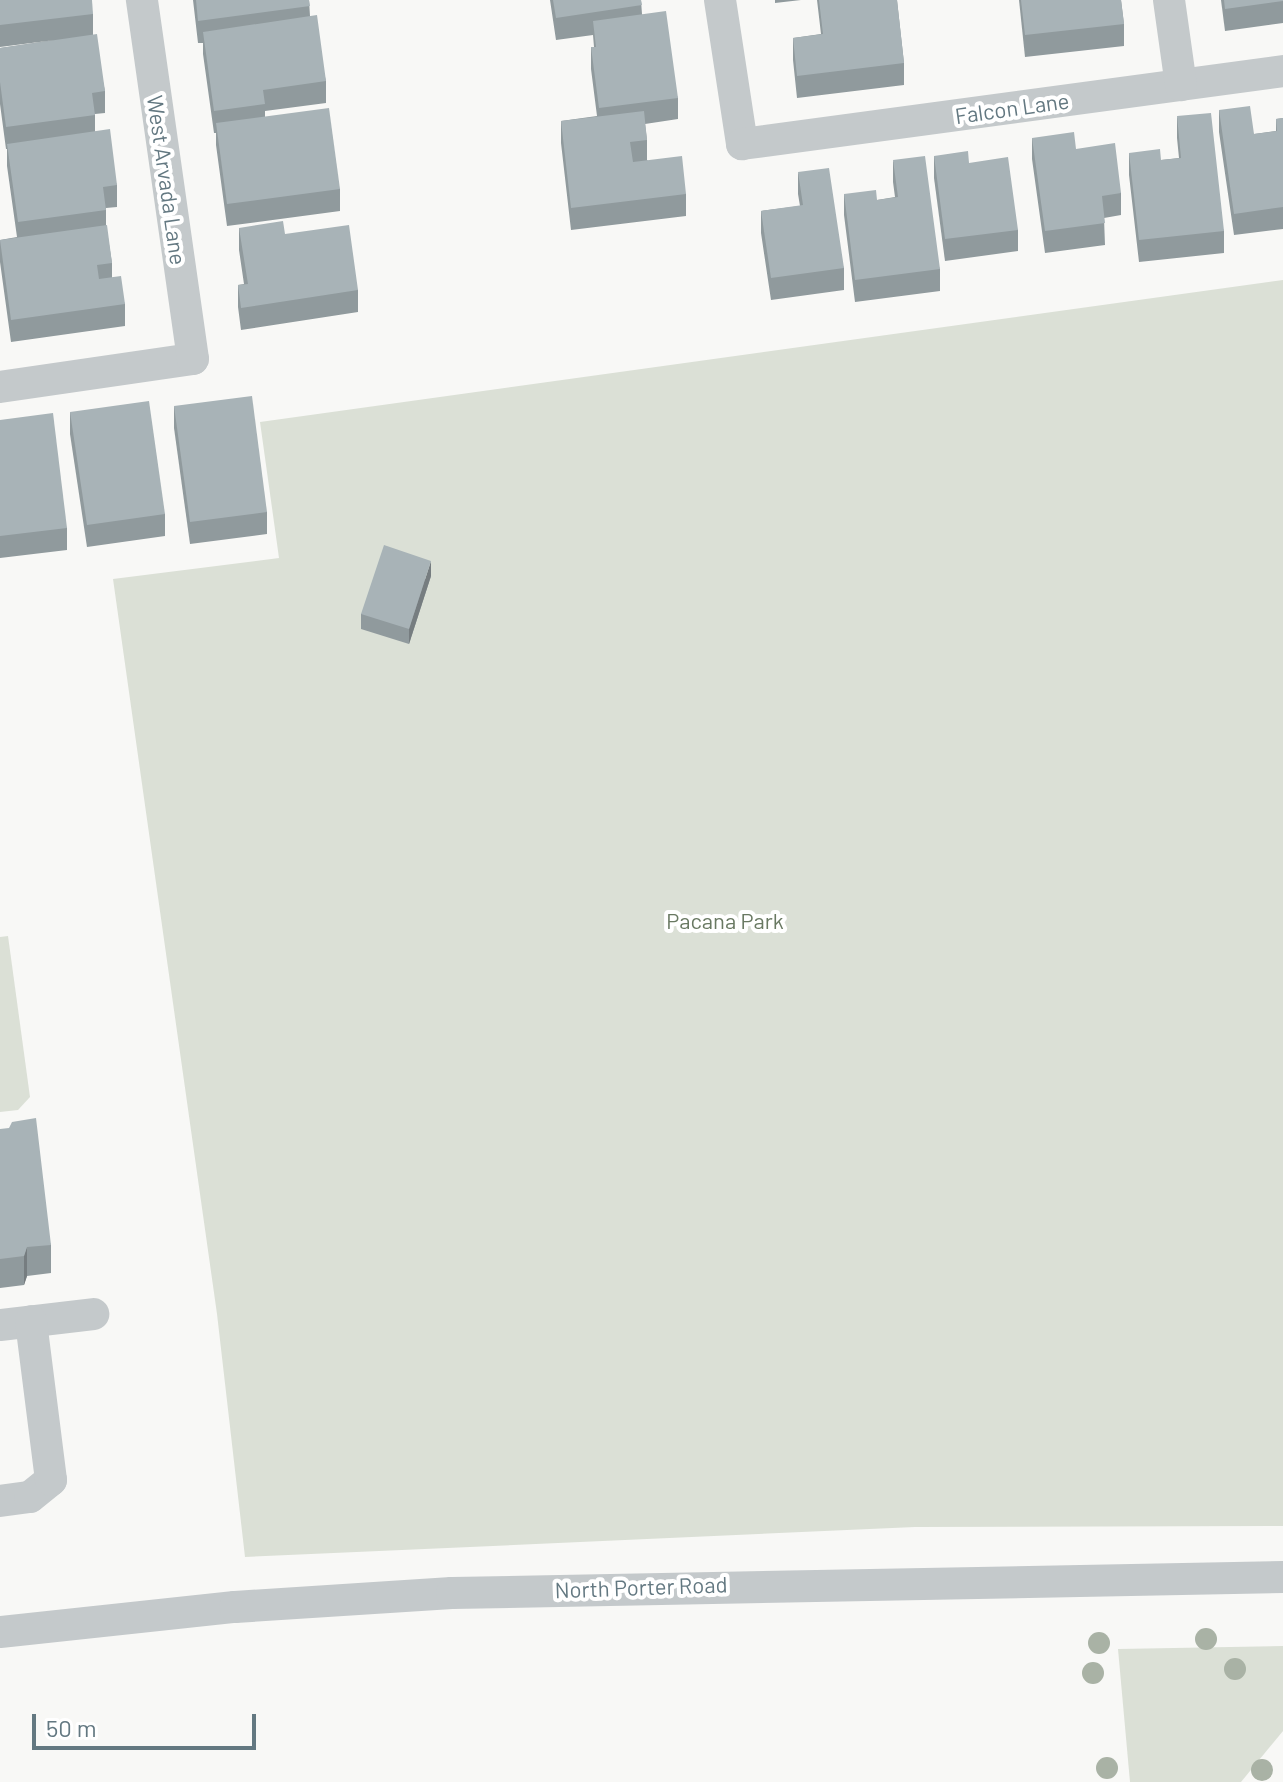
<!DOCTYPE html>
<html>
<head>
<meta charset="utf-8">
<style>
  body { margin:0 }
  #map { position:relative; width:1283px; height:1782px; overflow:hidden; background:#f8f8f6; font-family:Barlow,sans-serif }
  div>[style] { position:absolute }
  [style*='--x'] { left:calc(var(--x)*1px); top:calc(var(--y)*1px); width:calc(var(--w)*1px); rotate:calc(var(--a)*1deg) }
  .green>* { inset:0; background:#dbe0d6 }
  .minor>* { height:32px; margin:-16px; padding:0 16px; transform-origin:16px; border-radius:16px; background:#c4c9cb }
  .trees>* { width:22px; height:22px; margin:-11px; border-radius:50%; background:#a9b2a5 }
  .wall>* { inset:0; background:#909a9d }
  .shaded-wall>* { inset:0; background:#767d80 }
  .building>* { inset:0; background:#a8b3b7 }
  span { translate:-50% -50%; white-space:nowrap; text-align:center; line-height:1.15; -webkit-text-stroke:8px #fff; paint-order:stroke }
  .street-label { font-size:22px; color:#637881 }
  .park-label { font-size:22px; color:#697962 }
  .scale { position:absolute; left:32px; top:1714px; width:224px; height:36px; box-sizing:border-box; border:4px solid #637881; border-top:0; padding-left:10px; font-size:24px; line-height:28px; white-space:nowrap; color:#637881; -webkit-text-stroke:6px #fff; paint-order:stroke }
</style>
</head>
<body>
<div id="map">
  <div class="green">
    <i style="clip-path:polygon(1283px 280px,1283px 1526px,915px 1527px,245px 1557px,217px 1314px,113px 579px,279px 558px,260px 422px)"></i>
    <i style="clip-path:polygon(8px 936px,30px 1097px,18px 1110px,0 1112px,0 937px)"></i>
    <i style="clip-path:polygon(1283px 1646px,1283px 1731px,1241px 1782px,1130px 1782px,1118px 1649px)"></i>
  </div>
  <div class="minor">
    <i style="--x:720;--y:0;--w:146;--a:81.3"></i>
    <i style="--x:742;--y:144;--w:546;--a:-7.68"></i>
    <i style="--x:1169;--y:0;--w:86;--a:82"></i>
    <i style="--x:0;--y:387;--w:195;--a:-8.3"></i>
    <i style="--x:193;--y:359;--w:363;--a:-98.1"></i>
    <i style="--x:0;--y:1325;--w:94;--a:-6.7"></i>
    <i style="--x:0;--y:1501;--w:30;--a:-8"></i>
    <i style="--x:30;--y:1497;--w:27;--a:-39"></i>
    <i style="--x:51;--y:1480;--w:160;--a:-97.2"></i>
    <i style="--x:0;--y:1632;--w:236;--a:-6.1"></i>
    <i style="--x:235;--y:1607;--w:217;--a:-3.7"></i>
    <i style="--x:452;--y:1593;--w:831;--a:-1.1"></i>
  </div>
  <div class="trees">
    <i style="left:1206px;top:1639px"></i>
    <i style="left:1099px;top:1643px"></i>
    <i style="left:1235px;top:1669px"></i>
    <i style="left:1093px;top:1673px"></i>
    <i style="left:1107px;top:1768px"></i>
    <i style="left:1262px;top:1770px"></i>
  </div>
  <div class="wall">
    <i style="clip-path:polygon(0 0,93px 14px,93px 35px,105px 91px,105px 113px,95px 114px,95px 131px,117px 185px,117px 207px,106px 208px,106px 225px,112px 263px,112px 277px,125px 304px,125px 326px,11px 342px,0 262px,0 240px,17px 237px,7px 166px,7px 149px,6px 149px,0 104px,0 48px,55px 40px,0 47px)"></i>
    <i style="clip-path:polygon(193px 0,309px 0,310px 16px,326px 81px,326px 103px,265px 111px,265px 117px,340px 189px,340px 211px,227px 226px,216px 145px,216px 133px,214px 133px,203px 54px,203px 43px,198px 43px)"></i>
    <i style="clip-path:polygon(550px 0,641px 0,642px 14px,678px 98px,678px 119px,645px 124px,647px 140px,647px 160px,686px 194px,686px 216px,571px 230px,561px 143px,561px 121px,597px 116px,591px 69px,591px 47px,594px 47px,593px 35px,556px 40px)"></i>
    <i style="clip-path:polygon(775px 0,801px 0,775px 3px)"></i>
    <i style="clip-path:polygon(817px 0,897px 0,904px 63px,904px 85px,797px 98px,793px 60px,793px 38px,821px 34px)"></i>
    <i style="clip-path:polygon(1019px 0,1121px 0,1124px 24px,1124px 46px,1025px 57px)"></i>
    <i style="clip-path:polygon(1221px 0,1283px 0,1283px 23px,1225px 31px)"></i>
    <i style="clip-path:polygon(1219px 110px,1254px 134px,1276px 131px,1276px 119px,1283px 118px,1283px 229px,1234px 235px,1219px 132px)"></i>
    <i style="clip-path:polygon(1177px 116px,1224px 231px,1224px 253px,1139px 262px,1129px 175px,1129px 153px,1161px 160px,1179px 158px,1177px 138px)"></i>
    <i style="clip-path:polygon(1032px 138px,1076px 149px,1121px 193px,1121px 215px,1104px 218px,1105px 245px,1045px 253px,1032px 159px)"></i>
    <i style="clip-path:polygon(934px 156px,969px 163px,1018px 230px,1018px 251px,945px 261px,934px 178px)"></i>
    <i style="clip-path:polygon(893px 160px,940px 269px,940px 291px,855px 302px,844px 215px,844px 194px,877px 200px,895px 197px,893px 182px)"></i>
    <i style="clip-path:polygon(798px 172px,844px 268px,844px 290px,771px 300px,761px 233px,761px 211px,800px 206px,798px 194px)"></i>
    <i style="clip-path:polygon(239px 228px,285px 234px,358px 290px,358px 312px,241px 330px,238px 307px,238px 285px,244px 284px,239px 250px)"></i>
    <i style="clip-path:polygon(174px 406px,267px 512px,267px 534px,190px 544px,174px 428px)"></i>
    <i style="clip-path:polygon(70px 412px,165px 514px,165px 536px,87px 547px,70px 434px)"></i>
    <i style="clip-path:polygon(0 420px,67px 528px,67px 550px,0 558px)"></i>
    <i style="clip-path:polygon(431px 576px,409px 644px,361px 629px,361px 614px)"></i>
    <i style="clip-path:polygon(0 1129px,51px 1245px,51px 1273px,27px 1276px,24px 1285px,0 1288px)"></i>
  </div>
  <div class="shaded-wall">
    <i style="clip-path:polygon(431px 561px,431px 576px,409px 644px,409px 629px)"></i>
    <i style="clip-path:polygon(27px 1247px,27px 1276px,24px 1285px,24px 1256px)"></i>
  </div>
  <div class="building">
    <i style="clip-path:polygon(0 0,92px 0,93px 14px,0 25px)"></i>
    <i style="clip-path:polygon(196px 0,309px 0,310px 6px,198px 21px)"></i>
    <i style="clip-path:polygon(553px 0,641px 0,642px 5px,556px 18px)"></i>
    <i style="clip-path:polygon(819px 0,897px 0,904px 63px,797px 76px,793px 38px,823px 34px)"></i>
    <i style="clip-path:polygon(1021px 0,1121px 0,1124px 24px,1025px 35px)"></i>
    <i style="clip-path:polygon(1224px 0,1283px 0,1283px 1px,1225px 9px)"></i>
    <i style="clip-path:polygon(666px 11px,678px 98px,599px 108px,591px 47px,596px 47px,593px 21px)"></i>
    <i style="clip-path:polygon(317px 15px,326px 81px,263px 90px,265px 104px,214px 111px,203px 32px)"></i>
    <i style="clip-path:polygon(97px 34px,105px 91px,92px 93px,95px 115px,6px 127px,0 82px,0 48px)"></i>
    <i style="clip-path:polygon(1250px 106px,1254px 134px,1277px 131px,1276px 119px,1283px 118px,1283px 207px,1234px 214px,1219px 110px)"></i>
    <i style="clip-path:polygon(329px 108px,340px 189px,227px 204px,216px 123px)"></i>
    <i style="clip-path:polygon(644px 111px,647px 140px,630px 142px,633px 162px,682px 156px,686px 194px,571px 208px,561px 121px)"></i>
    <i style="clip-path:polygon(1211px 113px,1224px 231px,1139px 240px,1129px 153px,1160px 149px,1161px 160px,1181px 158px,1177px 116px)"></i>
    <i style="clip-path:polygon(110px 129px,117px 185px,103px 187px,106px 210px,18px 222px,7px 144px)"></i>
    <i style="clip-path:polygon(1074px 132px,1076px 149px,1115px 143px,1121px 193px,1102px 196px,1105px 223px,1045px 231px,1032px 138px)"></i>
    <i style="clip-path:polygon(968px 151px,969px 163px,1008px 157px,1018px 230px,945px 239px,934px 156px)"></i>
    <i style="clip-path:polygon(925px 156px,940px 269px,855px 280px,844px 194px,876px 190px,877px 200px,898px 197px,893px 160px)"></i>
    <i style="clip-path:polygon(829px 168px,844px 268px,771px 278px,761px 211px,803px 205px,798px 172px)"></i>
    <i style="clip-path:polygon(283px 221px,285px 234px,349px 225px,358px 290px,241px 308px,238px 285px,248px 284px,239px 228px)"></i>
    <i style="clip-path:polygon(107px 225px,112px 263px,97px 265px,99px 279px,121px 276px,125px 304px,11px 320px,0 240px)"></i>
    <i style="clip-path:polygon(252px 396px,267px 512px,190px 522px,174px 406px)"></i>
    <i style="clip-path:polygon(149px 401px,165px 514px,87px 525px,70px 412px)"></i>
    <i style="clip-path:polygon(53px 413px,67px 528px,0 536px,0 420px)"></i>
    <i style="clip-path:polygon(384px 545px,431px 561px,409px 629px,361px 614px)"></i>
    <i style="clip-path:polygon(36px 1118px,51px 1245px,27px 1247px,24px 1256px,0 1259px,0 1129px,9px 1128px,12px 1122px)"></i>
  </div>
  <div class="street-label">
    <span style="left:1012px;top:108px;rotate:-8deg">Falcon Lane</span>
    <span style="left:167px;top:180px;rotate:82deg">West Arvada Lane</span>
    <span style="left:641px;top:1587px;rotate:-2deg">North Porter Road</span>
  </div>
  <div class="park-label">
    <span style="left:725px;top:921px">Pacana Park</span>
  </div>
  <div class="scale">50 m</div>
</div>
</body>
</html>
